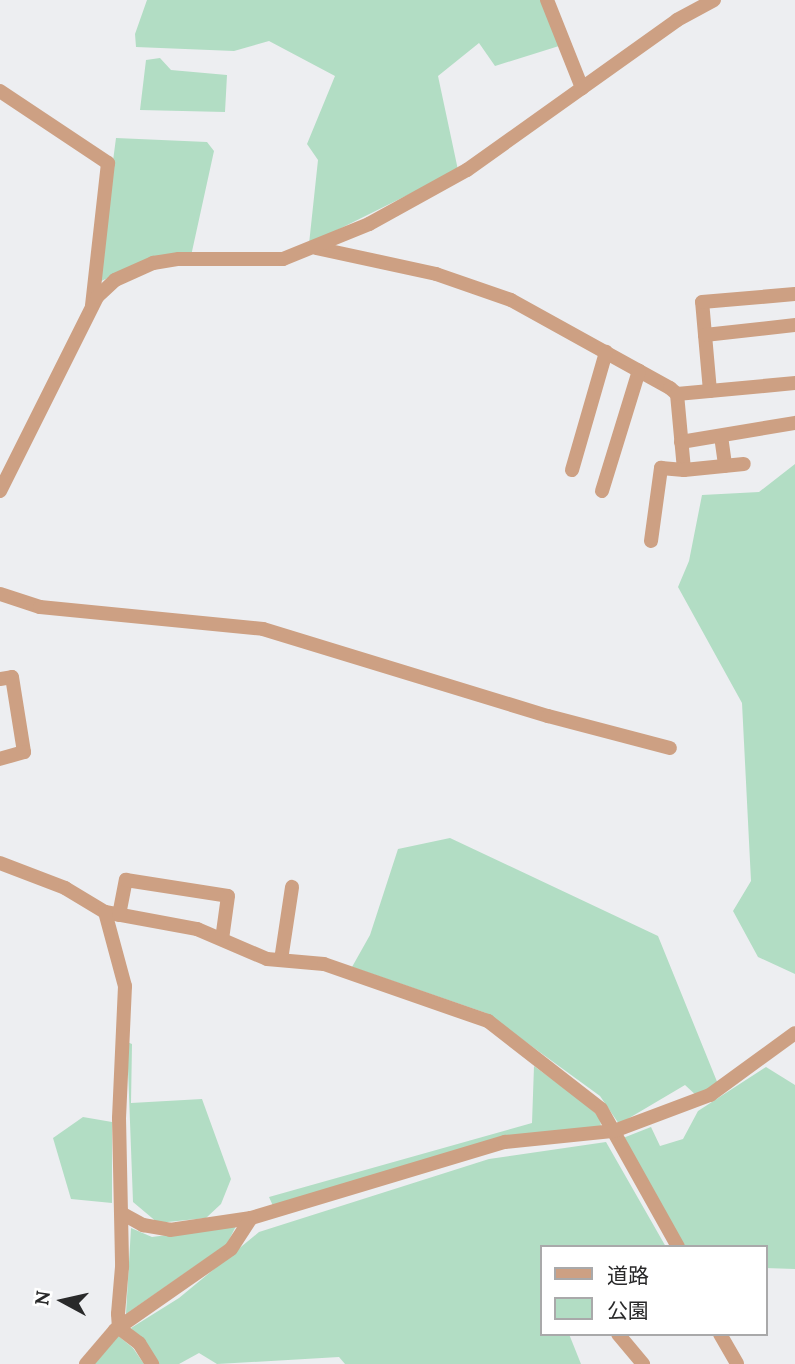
<!DOCTYPE html>
<html>
<head>
<meta charset="utf-8">
<style>
  body { margin:0 }
  #map { position:relative; width:795px; height:1364px; overflow:hidden; background:#edeef1; font-family:Lora,"Noto Sans JP",serif }
  div>[style] { position:absolute }
  [style*='--x'] { left:calc(var(--x)*1px); top:calc(var(--y)*1px); width:calc(var(--w)*1px); rotate:calc(var(--a)*1deg) }
  .green>* { inset:0; background:#b2ddc4 }
  .minor>* { height:14px; margin:-7px; padding:0 7px; transform-origin:7px; border-radius:7px; background:#cda083 }
  span { translate:-50% -50%; white-space:nowrap; text-align:center; line-height:1.15; -webkit-text-stroke:5px #fff; paint-order:stroke }
  .legend { position:absolute; left:540px; top:1245px; width:228px; height:91px; box-sizing:border-box; background:#fff; border:2px solid #a9a9aa; margin:0; padding:9px 12px; list-style:none; font-size:21px; color:#29292a }
  .legend li { display:flex; align-items:center; gap:14px; height:35px }
  .legend b { width:35px; border:2px solid #a9a9aa }
  .north { position:absolute; left:28px; top:1266px; width:70px; height:70px; -webkit-text-stroke:5px #fff; paint-order:stroke; rotate:278deg; font-size:19px; font-weight:700; line-height:28px; text-align:center; color:#29292a }
  .north::after { content:''; display:block; margin:auto; width:24px; height:32px; background:#29292a; clip-path:polygon(50% 0,100% 100%,50% 72%,0 100%) }
</style>
</head>
<body>
<div id="map">
  <div class="green">
    <i style="clip-path:polygon(147px 0,541px 0,559px 46px,495px 66px,479px 43px,438px 76px,458px 170px,309px 244px,318px 160px,307px 144px,335px 76px,269px 41px,234px 51px,136px 47px,135px 34px)"></i>
    <i style="clip-path:polygon(160px 58px,171px 70px,227px 75px,225px 112px,140px 110px,146px 60px)"></i>
    <i style="clip-path:polygon(116px 138px,207px 142px,214px 151px,191px 256px,151px 258px,97px 283px)"></i>
    <i style="clip-path:polygon(795px 464px,795px 974px,758px 957px,733px 911px,751px 881px,742px 703px,678px 587px,689px 561px,702px 495px,759px 492px)"></i>
    <i style="clip-path:polygon(450px 838px,658px 936px,718px 1084px,698px 1097px,685px 1085px,619px 1124px,600px 1096px,486px 1013px,352px 967px,370px 935px,398px 849px)"></i>
    <i style="clip-path:polygon(127px 1042px,132px 1044px,131px 1103px,202px 1099px,231px 1179px,221px 1204px,206px 1218px,158px 1223px,133px 1202px)"></i>
    <i style="clip-path:polygon(534px 1066px,587px 1105px,600px 1118px,601px 1127px,533px 1134px,273px 1206px,269px 1197px,532px 1123px)"></i>
    <i style="clip-path:polygon(766px 1067px,795px 1085px,795px 1269px,765px 1268px,765px 1247px,685px 1247px,637px 1170px,623px 1138px,651px 1127px,660px 1146px,683px 1139px,698px 1111px)"></i>
    <i style="clip-path:polygon(83px 1117px,112px 1122px,112px 1203px,71px 1199px,53px 1138px)"></i>
    <i style="clip-path:polygon(606px 1142px,666px 1247px,541px 1247px,541px 1334px,569px 1334px,581px 1364px,345px 1364px,339px 1357px,217px 1364px,199px 1353px,179px 1364px,157px 1364px,131px 1328px,179px 1298px,259px 1232px,489px 1159px)"></i>
    <i style="clip-path:polygon(236px 1226px,227px 1244px,126px 1314px,131px 1228px,152px 1237px)"></i>
    <i style="clip-path:polygon(116px 1334px,133px 1348px,144px 1364px,90px 1364px)"></i>
  </div>
  <div class="minor">
    <i style="--x:547;--y:0;--w:95;--a:68.3"></i>
    <i style="--x:0;--y:91;--w:130;--a:33.7"></i>
    <i style="--x:108;--y:163;--w:144;--a:96.4"></i>
    <i style="--x:316;--y:248;--w:123;--a:12.2"></i>
    <i style="--x:436;--y:274;--w:79;--a:19.1"></i>
    <i style="--x:511;--y:300;--w:182;--a:29"></i>
    <i style="--x:670;--y:388;--w:9;--a:41"></i>
    <i style="--x:677;--y:394;--w:76;--a:84.7"></i>
    <i style="--x:705;--y:335;--w:33;--a:-95"></i>
    <i style="--x:702;--y:302;--w:93;--a:-4.9"></i>
    <i style="--x:710;--y:391;--w:56;--a:-95.1"></i>
    <i style="--x:705;--y:335;--w:91;--a:-6.3"></i>
    <i style="--x:677;--y:394;--w:119;--a:-5.3"></i>
    <i style="--x:721;--y:436;--w:30;--a:82"></i>
    <i style="--x:681;--y:442;--w:116;--a:-9.5"></i>
    <i style="--x:572;--y:470;--w:123;--a:-73.9"></i>
    <i style="--x:0;--y:491;--w:217;--a:-63.4"></i>
    <i style="--x:97;--y:297;--w:25;--a:-43"></i>
    <i style="--x:115;--y:280;--w:42;--a:-24.1"></i>
    <i style="--x:153;--y:263;--w:26;--a:-9"></i>
    <i style="--x:179;--y:259;--w:104;--a:0"></i>
    <i style="--x:283;--y:259;--w:93;--a:-22.1"></i>
    <i style="--x:369;--y:224;--w:112;--a:-28.9"></i>
    <i style="--x:467;--y:170;--w:258;--a:-35.5"></i>
    <i style="--x:677;--y:20;--w:42;--a:-28.4"></i>
    <i style="--x:602;--y:491;--w:126;--a:-72.9"></i>
    <i style="--x:651;--y:541;--w:74;--a:-82.2"></i>
    <i style="--x:661;--y:468;--w:23;--a:5"></i>
    <i style="--x:684;--y:470;--w:60;--a:-5.7"></i>
    <i style="--x:0;--y:594;--w:42;--a:18"></i>
    <i style="--x:40;--y:607;--w:224;--a:5.6"></i>
    <i style="--x:263;--y:629;--w:298;--a:17"></i>
    <i style="--x:548;--y:716;--w:126;--a:14.7"></i>
    <i style="--x:0;--y:679;--w:12;--a:-9"></i>
    <i style="--x:12;--y:677;--w:76;--a:80.9"></i>
    <i style="--x:24;--y:752;--w:25;--a:164"></i>
    <i style="--x:0;--y:863;--w:70;--a:21"></i>
    <i style="--x:65;--y:888;--w:47;--a:31"></i>
    <i style="--x:105;--y:912;--w:94;--a:10.5"></i>
    <i style="--x:197;--y:929;--w:76;--a:23.2"></i>
    <i style="--x:267;--y:959;--w:57;--a:5"></i>
    <i style="--x:324;--y:964;--w:174;--a:19.2"></i>
    <i style="--x:488;--y:1021;--w:143;--a:37.9"></i>
    <i style="--x:601;--y:1109;--w:158;--a:60.8"></i>
    <i style="--x:105;--y:912;--w:77;--a:74.9"></i>
    <i style="--x:125;--y:986;--w:132;--a:92.6"></i>
    <i style="--x:119;--y:1118;--w:149;--a:88.8"></i>
    <i style="--x:122;--y:1267;--w:47;--a:94.9"></i>
    <i style="--x:118;--y:1314;--w:14;--a:86"></i>
    <i style="--x:119;--y:1328;--w:25;--a:37"></i>
    <i style="--x:139;--y:1343;--w:25;--a:58"></i>
    <i style="--x:119;--y:915;--w:36;--a:-79"></i>
    <i style="--x:126;--y:880;--w:103;--a:8.9"></i>
    <i style="--x:228;--y:896;--w:43;--a:97.9"></i>
    <i style="--x:281;--y:960;--w:74;--a:-81.4"></i>
    <i style="--x:123;--y:1214;--w:23;--a:29"></i>
    <i style="--x:143;--y:1225;--w:27;--a:10"></i>
    <i style="--x:170;--y:1230;--w:82;--a:-8.4"></i>
    <i style="--x:251;--y:1218;--w:265;--a:-16.7"></i>
    <i style="--x:505;--y:1142;--w:110;--a:-5.8"></i>
    <i style="--x:614;--y:1131;--w:103;--a:-20.6"></i>
    <i style="--x:710;--y:1095;--w:105;--a:-36.1"></i>
    <i style="--x:618;--y:1334;--w:39;--a:50"></i>
    <i style="--x:720;--y:1334;--w:34;--a:60"></i>
    <i style="--x:86;--y:1364;--w:45;--a:-49.5"></i>
    <i style="--x:115;--y:1330;--w:141;--a:-34.9"></i>
    <i style="--x:231;--y:1249;--w:37;--a:-57"></i>
  </div>
  <ul class="legend">
  <li><b style="height:9px;background:#cda083"></b>道路</li>
  <li><b style="height:19px;background:#b2ddc4"></b>公園</li>
  </ul>
  <div class="north">N</div>
</div>
</body>
</html>
